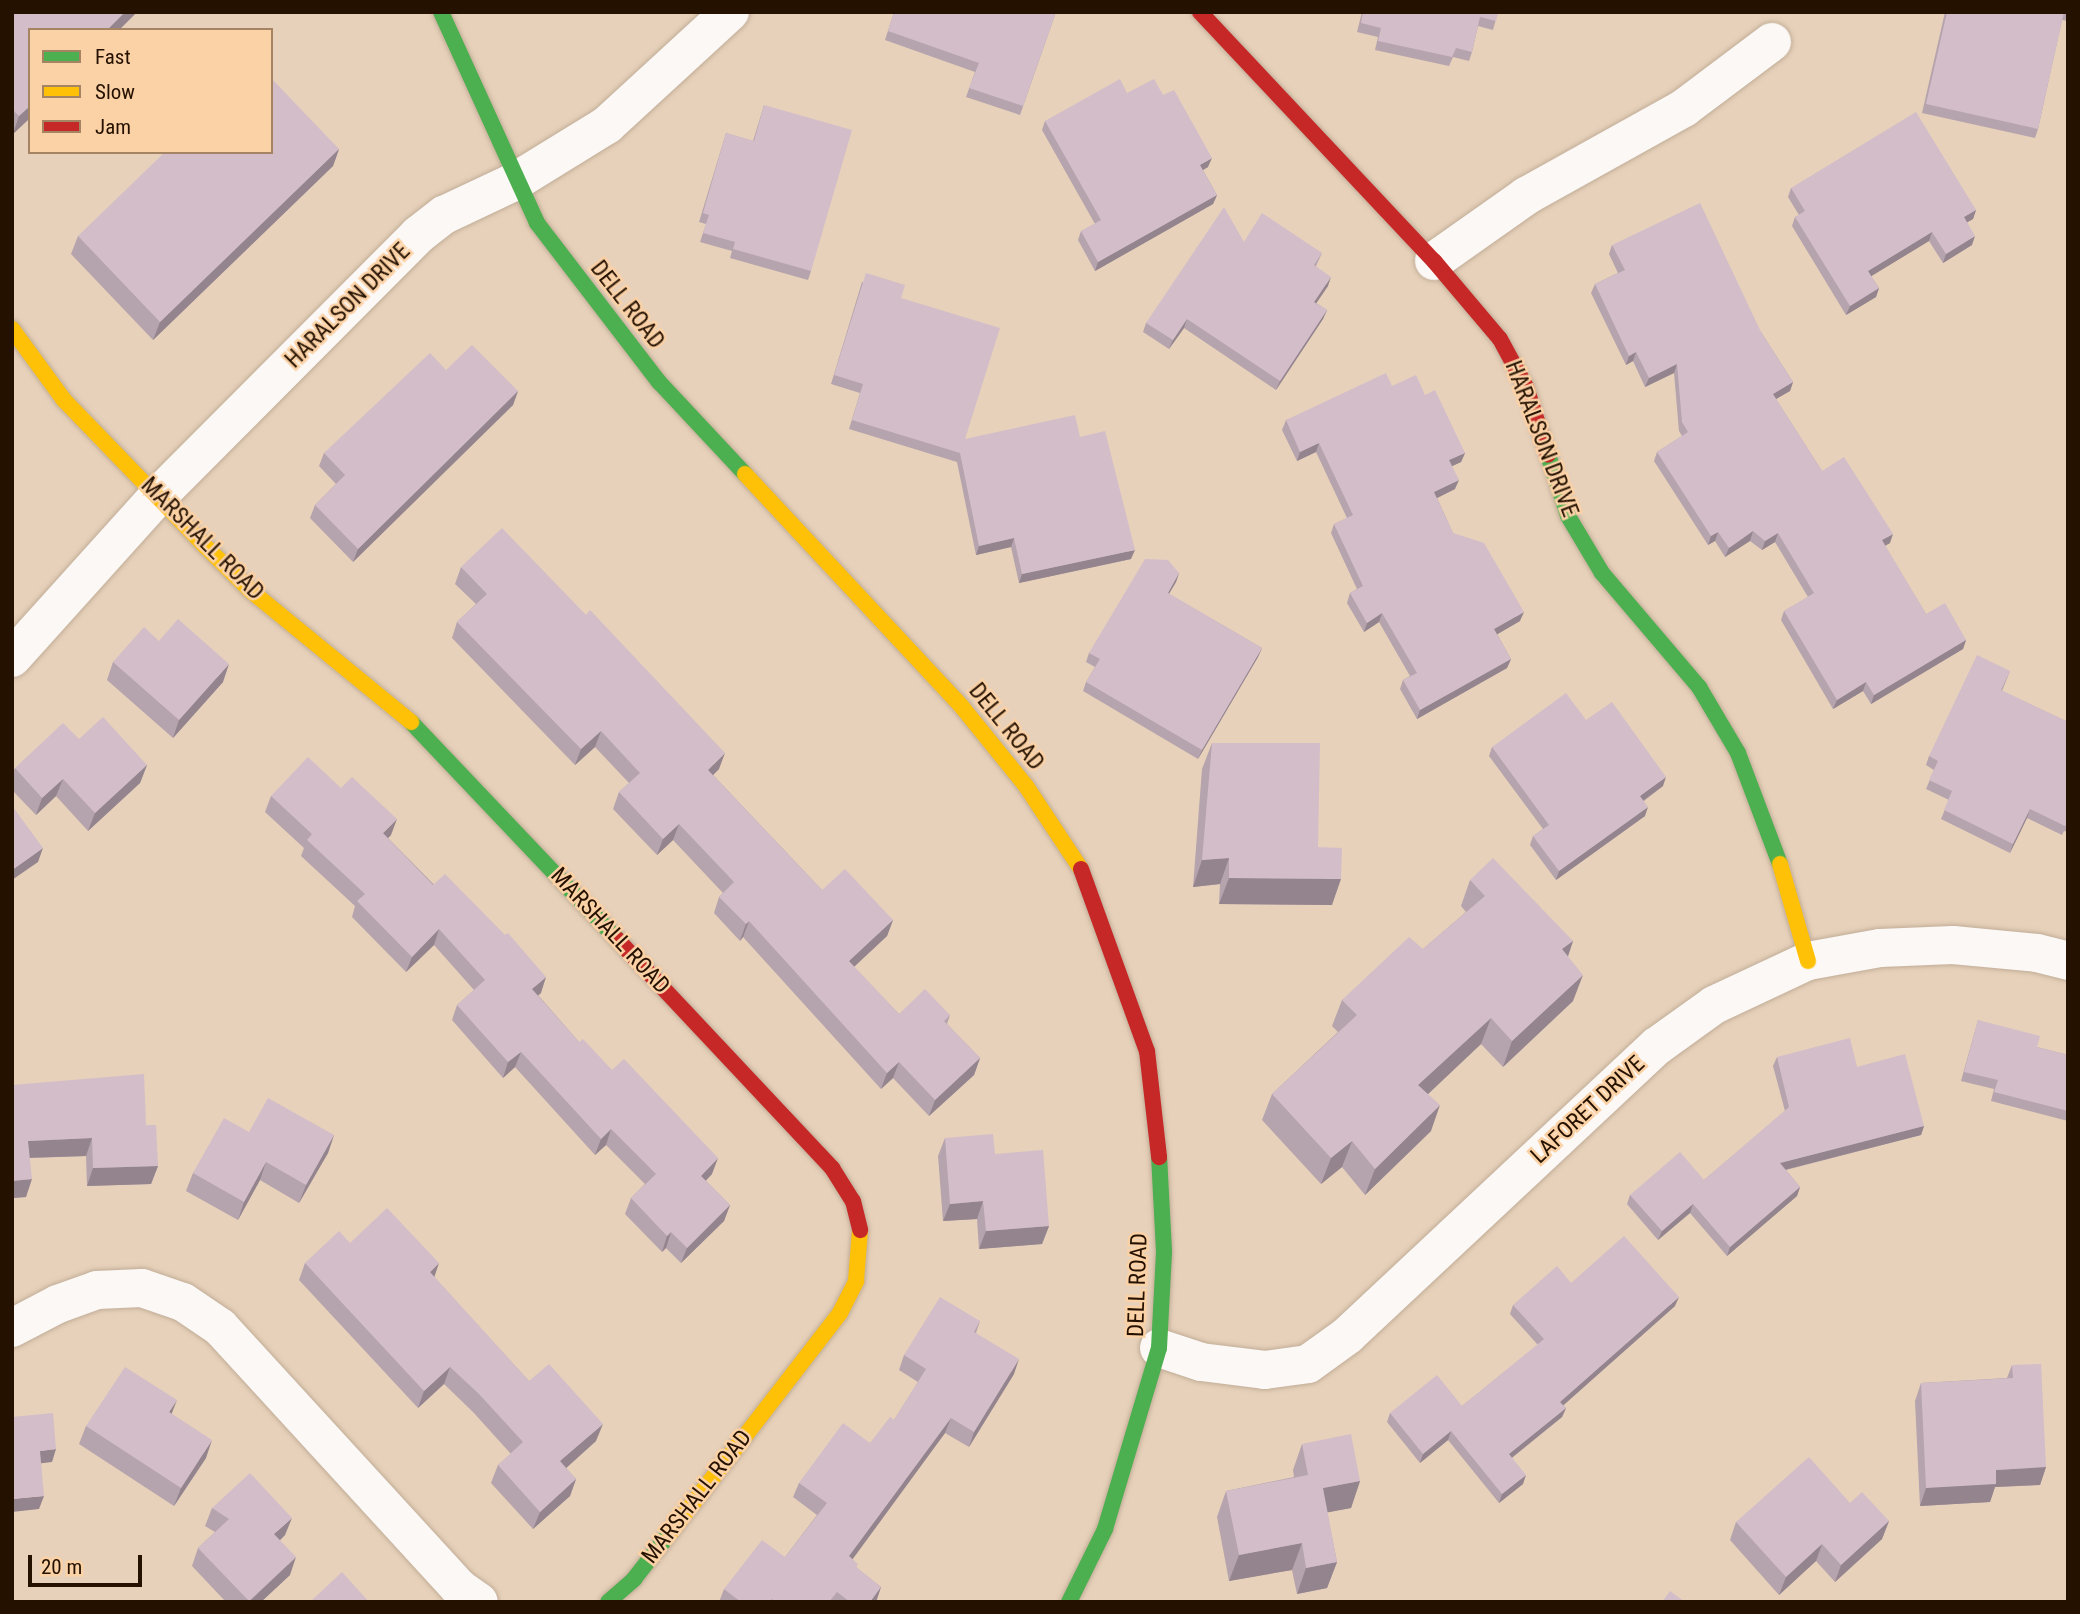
<!DOCTYPE html>
<html>
<head>
<meta charset="utf-8">
<style>
  body { margin:0 }
  #map { position:relative; width:2080px; height:1614px; overflow:hidden; background:#e7d1ba; font-family:"Roboto Condensed",sans-serif }
  div>[style] { position:absolute }
  [style*='--x'] { left:calc(var(--x)*1px); top:calc(var(--y)*1px); width:calc(var(--w)*1px); rotate:calc(var(--a)*1deg) }
  .roads { filter:drop-shadow(0 0 2px #c1ad98) drop-shadow(0 0 2px #c1ad98) }
  .street>* { height:38px; margin:-19px; padding:0 19px; transform-origin:19px; border-radius:19px; background:#fbf8f5 }
  .fast>* { height:16px; margin:-8px; padding:0 8px; transform-origin:8px; border-radius:8px; background:#4caf50 }
  .slow>* { height:16px; margin:-8px; padding:0 8px; transform-origin:8px; border-radius:8px; background:#ffc107 }
  .jam>* { height:16px; margin:-8px; padding:0 8px; transform-origin:8px; border-radius:8px; background:#c62828 }
  .wall>* { inset:0; background:#b5a3ad }
  .shaded-wall>* { inset:0; background:#93848d }
  .building>* { inset:0; background:#d2bdc9 }
  span { translate:-50% -50%; white-space:nowrap; text-align:center; line-height:1.15; -webkit-text-stroke:5px #fbd1a6; paint-order:stroke }
  .street-label { font-size:23px; color:#241100 }
  .frame { position:absolute; inset:0; border:14px solid #241100; pointer-events:none }
  .legend { position:absolute; left:28px; top:28px; width:245px; height:126px; box-sizing:border-box; background:#fbd1a6; border:2px solid #a58464; margin:0; padding:9px 12px; list-style:none; font-size:21px; color:#241100 }
  .legend li { display:flex; align-items:center; gap:14px; height:35px }
  .legend b { width:35px; border:2px solid #a58464 }
  .scale { position:absolute; left:28px; top:1555px; width:114px; height:32px; box-sizing:border-box; border:4px solid #241100; border-top:0; padding-left:9px; font-size:21px; line-height:24px; white-space:nowrap; color:#241100; -webkit-text-stroke:5px #fbd1a6; paint-order:stroke }
</style>
</head>
<body>
<div id="map">
  <div class="roads">
    <div class="street">
      <i style="--x:1434;--y:261;--w:113;--a:-35.2"></i>
      <i style="--x:1526;--y:196;--w:181;--a:-29.1"></i>
      <i style="--x:1684;--y:108;--w:110;--a:-36.9"></i>
      <i style="--x:12;--y:658;--w:218;--a:-48"></i>
      <i style="--x:158;--y:496;--w:368;--a:-45.1"></i>
      <i style="--x:418;--y:235;--w:33;--a:-38"></i>
      <i style="--x:444;--y:215;--w:80;--a:-25.3"></i>
      <i style="--x:516;--y:181;--w:107;--a:-31.6"></i>
      <i style="--x:607;--y:125;--w:167;--a:-42.6"></i>
      <i style="--x:12;--y:1328;--w:52;--a:-27.6"></i>
      <i style="--x:58;--y:1304;--w:41;--a:-19.7"></i>
      <i style="--x:97;--y:1290;--w:45;--a:-2.5"></i>
      <i style="--x:142;--y:1288;--w:43;--a:18.9"></i>
      <i style="--x:183;--y:1302;--w:45;--a:34"></i>
      <i style="--x:220;--y:1327;--w:354;--a:47.5"></i>
      <i style="--x:459;--y:1588;--w:24;--a:35"></i>
      <i style="--x:1159;--y:1348;--w:44;--a:18.4"></i>
      <i style="--x:1201;--y:1362;--w:64;--a:7.1"></i>
      <i style="--x:1265;--y:1370;--w:43;--a:-7.9"></i>
      <i style="--x:1308;--y:1364;--w:49;--a:-35.9"></i>
      <i style="--x:1348;--y:1335;--w:423;--a:-43.1"></i>
      <i style="--x:1657;--y:1046;--w:70;--a:-35.7"></i>
      <i style="--x:1714;--y:1005;--w:104;--a:-25.1"></i>
      <i style="--x:1808;--y:961;--w:73;--a:-10.2"></i>
      <i style="--x:1880;--y:948;--w:73;--a:-2.4"></i>
      <i style="--x:1953;--y:945;--w:84;--a:5.4"></i>
      <i style="--x:2037;--y:953;--w:32;--a:14"></i>
    </div>
    <div class="fast">
      <i style="--x:441;--y:12;--w:232;--a:65.5"></i>
      <i style="--x:537;--y:223;--w:200;--a:52.5"></i>
      <i style="--x:659;--y:382;--w:126;--a:46.9"></i>
      <i style="--x:1548;--y:455;--w:64;--a:71.8"></i>
      <i style="--x:1568;--y:516;--w:66;--a:59.2"></i>
      <i style="--x:1602;--y:573;--w:150;--a:49.6"></i>
      <i style="--x:1699;--y:687;--w:77;--a:59.4"></i>
      <i style="--x:1738;--y:753;--w:119;--a:69.3"></i>
      <i style="--x:411;--y:722;--w:299;--a:46.5"></i>
      <i style="--x:608;--y:1602;--w:35;--a:-41"></i>
      <i style="--x:634;--y:1579;--w:58;--a:-52"></i>
      <i style="--x:1069;--y:1602;--w:81;--a:-63.7"></i>
      <i style="--x:1105;--y:1529;--w:189;--a:-73.4"></i>
      <i style="--x:1159;--y:1348;--w:97;--a:-87"></i>
      <i style="--x:1164;--y:1251;--w:94;--a:-93"></i>
    </div>
    <div class="slow">
      <i style="--x:12;--y:329;--w:88;--a:53.8"></i>
      <i style="--x:64;--y:400;--w:202;--a:46"></i>
      <i style="--x:204;--y:545;--w:66;--a:44.4"></i>
      <i style="--x:251;--y:591;--w:207;--a:39.3"></i>
      <i style="--x:745;--y:474;--w:318;--a:47"></i>
      <i style="--x:962;--y:707;--w:102;--a:51"></i>
      <i style="--x:1026;--y:786;--w:100;--a:56.5"></i>
      <i style="--x:1780;--y:864;--w:101;--a:73.9"></i>
      <i style="--x:670;--y:1533;--w:278;--a:-52.3"></i>
      <i style="--x:840;--y:1313;--w:36;--a:-63"></i>
      <i style="--x:856;--y:1281;--w:51;--a:-85.5"></i>
    </div>
    <div class="jam">
      <i style="--x:1200;--y:12;--w:342;--a:46.8"></i>
      <i style="--x:1434;--y:261;--w:102;--a:49.8"></i>
      <i style="--x:1500;--y:339;--w:55;--a:61.6"></i>
      <i style="--x:1526;--y:387;--w:71;--a:72.1"></i>
      <i style="--x:1081;--y:869;--w:194;--a:70.1"></i>
      <i style="--x:1147;--y:1051;--w:107;--a:83.5"></i>
      <i style="--x:617;--y:939;--w:314;--a:46.8"></i>
      <i style="--x:832;--y:1168;--w:39;--a:58"></i>
      <i style="--x:853;--y:1201;--w:30;--a:76"></i>
    </div>
  </div>
  <div class="wall">
    <i style="clip-path:polygon(12px 12px,137px 12px,119px 30px,30px 30px,30px 118px,13px 134px)"></i>
    <i style="clip-path:polygon(894px 12px,1056px 12px,1020px 115px,966px 97px,975px 72px,885px 40px)"></i>
    <i style="clip-path:polygon(1362px 12px,1498px 12px,1493px 30px,1478px 26px,1472px 52px,1469px 61px,1453px 57px,1449px 66px,1375px 50px,1378px 37px,1357px 32px)"></i>
    <i style="clip-path:polygon(1945px 12px,2068px 12px,2068px 21px,2062px 20px,2038px 129px,2035px 138px,1922px 113px)"></i>
    <i style="clip-path:polygon(1127px 93px,1163px 95px,1208px 167px,1203px 170px,1217px 195px,1213px 204px,1095px 271px,1078px 240px,1081px 231px,1095px 224px,1042px 130px,1045px 121px)"></i>
    <i style="clip-path:polygon(764px 105px,811px 271px,808px 280px,730px 258px,732px 251px,700px 242px,706px 224px,699px 222px,726px 133px,753px 141px)"></i>
    <i style="clip-path:polygon(339px 149px,333px 166px,153px 340px,71px 254px,78px 236px)"></i>
    <i style="clip-path:polygon(1791px 188px,1976px 210px,1973px 219px,1967px 222px,1972px 245px,1943px 263px,1929px 241px,1871px 276px,1879px 288px,1876px 297px,1846px 315px,1792px 226px,1795px 217px,1799px 215px,1788px 197px)"></i>
    <i style="clip-path:polygon(1244px 242px,1322px 253px,1316px 266px,1328px 286px,1316px 303px,1327px 310px,1323px 319px,1276px 390px,1184px 328px,1169px 349px,1143px 332px,1146px 323px)"></i>
    <i style="clip-path:polygon(1612px 245px,1761px 332px,1793px 382px,1790px 391px,1776px 399px,1822px 471px,1890px 543px,1885px 546px,1926px 614px,1966px 640px,1963px 649px,1871px 704px,1863px 691px,1833px 709px,1781px 620px,1784px 611px,1808px 597px,1775px 542px,1762px 550px,1750px 541px,1725px 557px,1715px 541px,1708px 545px,1654px 461px,1657px 452px,1682px 436px,1679px 431px,1674px 373px,1645px 387px,1633px 361px,1626px 365px,1591px 293px,1595px 284px,1618px 273px,1609px 254px)"></i>
    <i style="clip-path:polygon(862px 282px,901px 298px,965px 439px,1080px 437px,1131px 559px,1019px 583px,1011px 547px,976px 555px,957px 462px,849px 429px,860px 393px,831px 384px)"></i>
    <i style="clip-path:polygon(446px 370px,518px 391px,513px 405px,353px 562px,310px 518px,315px 505px,336px 484px,319px 466px,324px 453px)"></i>
    <i style="clip-path:polygon(1392px 386px,1425px 395px,1465px 453px,1461px 462px,1452px 466px,1455px 489px,1437px 498px,1453px 533px,1520px 621px,1497px 634px,1511px 659px,1507px 668px,1417px 719px,1400px 689px,1403px 680px,1410px 676px,1379px 622px,1364px 632px,1347px 603px,1350px 593px,1357px 589px,1331px 533px,1334px 524px,1347px 518px,1316px 452px,1297px 461px,1282px 430px,1286px 420px)"></i>
    <i style="clip-path:polygon(461px 567px,719px 769px,713px 775px,822px 890px,893px 920px,887px 936px,854px 967px,899px 1014px,950px 1015px,947px 1024px,980px 1058px,974px 1075px,929px 1116px,893px 1078px,881px 1089px,743px 937px,740px 941px,714px 913px,719px 897px,723px 893px,673px 840px,657px 855px,613px 809px,619px 792px,629px 783px,595px 747px,575px 765px,452px 638px,457px 622px,476px 604px,455px 584px)"></i>
    <i style="clip-path:polygon(1179px 573px,1176px 582px,1169px 594px,1262px 648px,1258px 657px,1198px 759px,1083px 691px,1086px 682px,1095px 667px,1086px 662px,1089px 653px)"></i>
    <i style="clip-path:polygon(159px 641px,223px 682px,173px 738px,107px 680px,113px 662px)"></i>
    <i style="clip-path:polygon(2010px 671px,2002px 691px,2068px 722px,2068px 832px,2064px 831px,2062px 835px,2027px 818px,2010px 853px,1941px 819px,1949px 800px,1926px 789px,1934px 770px,1926px 765px,1929px 756px)"></i>
    <i style="clip-path:polygon(1586px 720px,1663px 786px,1644px 801px,1645px 816px,1556px 880px,1530px 845px,1533px 836px,1543px 829px,1489px 756px,1492px 747px)"></i>
    <i style="clip-path:polygon(1212px 743px,1318px 847px,1332px 905px,1219px 904px,1220px 884px,1193px 887px,1202px 769px)"></i>
    <i style="clip-path:polygon(147px 765px,140px 783px,88px 831px,56px 796px,36px 815px,12px 790px,12px 775px,15px 768px)"></i>
    <i style="clip-path:polygon(271px 796px,391px 835px,388px 838px,541px 993px,538px 995px,579px 1042px,612px 1070px,712px 1174px,706px 1181px,730px 1205px,724px 1221px,681px 1263px,666px 1248px,662px 1252px,625px 1214px,631px 1198px,645px 1184px,606px 1145px,595px 1155px,515px 1067px,503px 1078px,452px 1020px,457px 1005px,474px 990px,434px 945px,406px 972px,352px 917px,355px 906px,301px 856px,304px 848px,265px 812px)"></i>
    <i style="clip-path:polygon(1470px 880px,1573px 941px,1568px 957px,1573px 1001px,1503px 1067px,1481px 1044px,1428px 1094px,1431px 1131px,1365px 1195px,1342px 1167px,1321px 1184px,1262px 1120px,1272px 1094px,1338px 1032px,1332px 1026px,1342px 1000px,1423px 949px,1466px 912px,1461px 906px)"></i>
    <i style="clip-path:polygon(1978px 1020px,2037px 1047px,2068px 1055px,2068px 1121px,1991px 1101px,1994px 1089px,1961px 1081px)"></i>
    <i style="clip-path:polygon(1777px 1057px,1857px 1067px,1924px 1126px,1921px 1135px,1786px 1170px,1800px 1187px,1797px 1196px,1727px 1256px,1690px 1213px,1658px 1240px,1627px 1204px,1630px 1195px,1704px 1180px,1785px 1111px,1773px 1066px)"></i>
    <i style="clip-path:polygon(12px 1085px,146px 1125px,158px 1166px,151px 1184px,87px 1186px,86px 1156px,30px 1158px,26px 1197px,12px 1198px)"></i>
    <i style="clip-path:polygon(249px 1132px,334px 1135px,328px 1153px,299px 1203px,260px 1180px,238px 1220px,186px 1191px,193px 1173px)"></i>
    <i style="clip-path:polygon(945px 1138px,995px 1154px,1049px 1226px,1042px 1244px,979px 1249px,977px 1219px,943px 1221px,938px 1156px)"></i>
    <i style="clip-path:polygon(350px 1243px,434px 1277px,529px 1381px,596px 1441px,566px 1468px,576px 1479px,570px 1496px,533px 1529px,491px 1483px,498px 1465px,511px 1454px,473px 1412px,444px 1384px,418px 1408px,299px 1280px,305px 1263px)"></i>
    <i style="clip-path:polygon(1571px 1283px,1675px 1306px,1563px 1405px,1566px 1408px,1562px 1417px,1512px 1458px,1523px 1484px,1499px 1503px,1448px 1440px,1420px 1463px,1387px 1422px,1390px 1413px,1462px 1406px,1538px 1345px,1510px 1314px,1513px 1305px)"></i>
    <i style="clip-path:polygon(980px 1321px,976px 1333px,1014px 1374px,969px 1447px,945px 1433px,852px 1559px,857px 1568px,881px 1587px,876px 1602px,719px 1602px,724px 1589px,785px 1557px,817px 1515px,793px 1497px,799px 1483px,870px 1443px,894px 1420px,918px 1382px,899px 1370px,904px 1355px)"></i>
    <i style="clip-path:polygon(2012px 1365px,2046px 1467px,2040px 1485px,1995px 1487px,1990px 1502px,1920px 1506px,1915px 1401px,1921px 1383px,2007px 1378px)"></i>
    <i style="clip-path:polygon(172px 1414px,206px 1458px,174px 1506px,79px 1444px,86px 1426px)"></i>
    <i style="clip-path:polygon(1302px 1444px,1360px 1481px,1351px 1508px,1327px 1512px,1337px 1562px,1327px 1588px,1297px 1594px,1292px 1570px,1229px 1581px,1217px 1517px,1226px 1491px,1294px 1477px,1293px 1470px)"></i>
    <i style="clip-path:polygon(1850px 1503px,1889px 1521px,1882px 1539px,1835px 1582px,1816px 1561px,1779px 1595px,1730px 1540px,1736px 1522px)"></i>
    <i style="clip-path:polygon(212px 1508px,285px 1535px,280px 1540px,290px 1575px,261px 1602px,226px 1602px,192px 1566px,198px 1548px,215px 1532px,205px 1526px)"></i>
  </div>
  <div class="shaded-wall">
    <i style="clip-path:polygon(125px 12px,137px 12px,119px 30px,107px 30px)"></i>
    <i style="clip-path:polygon(30px 106px,30px 118px,13px 134px,19px 116px)"></i>
    <i style="clip-path:polygon(339px 149px,333px 166px,153px 340px,160px 322px)"></i>
    <i style="clip-path:polygon(1212px 158px,1208px 167px,1196px 174px,1200px 165px)"></i>
    <i style="clip-path:polygon(1217px 195px,1213px 204px,1095px 271px,1098px 262px)"></i>
    <i style="clip-path:polygon(1976px 210px,1973px 219px,1961px 226px,1964px 217px)"></i>
    <i style="clip-path:polygon(1932px 232px,1929px 241px,1865px 280px,1868px 271px)"></i>
    <i style="clip-path:polygon(1975px 236px,1972px 245px,1943px 263px,1946px 254px)"></i>
    <i style="clip-path:polygon(1331px 277px,1328px 286px,1311px 311px,1314px 302px)"></i>
    <i style="clip-path:polygon(1879px 288px,1876px 297px,1846px 315px,1850px 306px)"></i>
    <i style="clip-path:polygon(1327px 310px,1323px 319px,1276px 390px,1280px 381px)"></i>
    <i style="clip-path:polygon(1187px 319px,1184px 328px,1169px 349px,1173px 340px)"></i>
    <i style="clip-path:polygon(1636px 352px,1633px 361px,1626px 365px,1629px 356px)"></i>
    <i style="clip-path:polygon(1677px 364px,1674px 373px,1645px 387px,1649px 378px)"></i>
    <i style="clip-path:polygon(1793px 382px,1790px 391px,1769px 403px,1773px 394px)"></i>
    <i style="clip-path:polygon(518px 391px,513px 405px,353px 562px,358px 549px)"></i>
    <i style="clip-path:polygon(1319px 443px,1316px 452px,1297px 461px,1300px 452px)"></i>
    <i style="clip-path:polygon(1465px 453px,1461px 462px,1446px 469px,1449px 460px)"></i>
    <i style="clip-path:polygon(1459px 480px,1455px 489px,1431px 501px,1434px 492px)"></i>
    <i style="clip-path:polygon(1753px 531px,1750px 541px,1725px 557px,1729px 548px)"></i>
    <i style="clip-path:polygon(1718px 532px,1715px 541px,1708px 545px,1711px 536px)"></i>
    <i style="clip-path:polygon(1778px 533px,1775px 542px,1762px 550px,1765px 541px)"></i>
    <i style="clip-path:polygon(1893px 534px,1890px 543px,1879px 549px,1882px 540px)"></i>
    <i style="clip-path:polygon(1014px 538px,1011px 547px,976px 555px,979px 546px)"></i>
    <i style="clip-path:polygon(1135px 550px,1131px 559px,1019px 583px,1022px 574px)"></i>
    <i style="clip-path:polygon(1179px 573px,1176px 582px,1164px 602px,1168px 593px)"></i>
    <i style="clip-path:polygon(1524px 612px,1520px 621px,1491px 638px,1494px 629px)"></i>
    <i style="clip-path:polygon(1382px 613px,1379px 622px,1364px 632px,1367px 623px)"></i>
    <i style="clip-path:polygon(1966px 640px,1963px 649px,1871px 704px,1874px 695px)"></i>
    <i style="clip-path:polygon(1262px 648px,1258px 657px,1198px 759px,1202px 750px)"></i>
    <i style="clip-path:polygon(1511px 659px,1507px 668px,1417px 719px,1420px 710px)"></i>
    <i style="clip-path:polygon(229px 664px,223px 682px,173px 738px,179px 720px)"></i>
    <i style="clip-path:polygon(1866px 682px,1863px 691px,1833px 709px,1837px 700px)"></i>
    <i style="clip-path:polygon(601px 731px,595px 747px,575px 765px,581px 749px)"></i>
    <i style="clip-path:polygon(725px 753px,719px 769px,702px 786px,708px 770px)"></i>
    <i style="clip-path:polygon(147px 765px,140px 783px,88px 831px,95px 813px)"></i>
    <i style="clip-path:polygon(1666px 777px,1663px 786px,1637px 805px,1640px 796px)"></i>
    <i style="clip-path:polygon(63px 779px,56px 796px,36px 815px,42px 798px)"></i>
    <i style="clip-path:polygon(1648px 807px,1645px 816px,1556px 880px,1559px 871px)"></i>
    <i style="clip-path:polygon(2030px 809px,2027px 818px,2010px 853px,2013px 844px)"></i>
    <i style="clip-path:polygon(397px 819px,391px 835px,377px 849px,383px 833px)"></i>
    <i style="clip-path:polygon(679px 824px,673px 840px,657px 855px,663px 839px)"></i>
    <i style="clip-path:polygon(43px 848px,38px 862px,12px 880px,12px 870px)"></i>
    <i style="clip-path:polygon(1229px 858px,1220px 884px,1193px 887px,1202px 860px)"></i>
    <i style="clip-path:polygon(1229px 878px,1341px 879px,1332px 905px,1219px 904px)"></i>
    <i style="clip-path:polygon(893px 920px,887px 936px,843px 977px,849px 961px)"></i>
    <i style="clip-path:polygon(749px 921px,743px 937px,740px 941px,746px 924px)"></i>
    <i style="clip-path:polygon(439px 929px,434px 945px,406px 972px,412px 957px)"></i>
    <i style="clip-path:polygon(1573px 941px,1564px 967px,1562px 949px)"></i>
    <i style="clip-path:polygon(1583px 975px,1573px 1001px,1503px 1067px,1512px 1041px)"></i>
    <i style="clip-path:polygon(546px 977px,541px 993px,527px 1005px,532px 989px)"></i>
    <i style="clip-path:polygon(1491px 1018px,1481px 1044px,1409px 1112px,1418px 1085px)"></i>
    <i style="clip-path:polygon(521px 1052px,515px 1067px,503px 1078px,508px 1062px)"></i>
    <i style="clip-path:polygon(980px 1058px,974px 1075px,929px 1116px,935px 1100px)"></i>
    <i style="clip-path:polygon(899px 1062px,893px 1078px,881px 1089px,887px 1073px)"></i>
    <i style="clip-path:polygon(1440px 1105px,1431px 1131px,1365px 1195px,1375px 1169px)"></i>
    <i style="clip-path:polygon(1924px 1126px,1921px 1135px,1776px 1172px,1780px 1163px)"></i>
    <i style="clip-path:polygon(611px 1129px,606px 1145px,595px 1155px,601px 1139px)"></i>
    <i style="clip-path:polygon(334px 1135px,328px 1153px,299px 1203px,306px 1185px)"></i>
    <i style="clip-path:polygon(92px 1138px,86px 1156px,22px 1158px,28px 1141px)"></i>
    <i style="clip-path:polygon(1352px 1141px,1342px 1167px,1321px 1184px,1331px 1158px)"></i>
    <i style="clip-path:polygon(718px 1158px,712px 1174px,695px 1191px,701px 1176px)"></i>
    <i style="clip-path:polygon(266px 1162px,260px 1180px,238px 1220px,244px 1202px)"></i>
    <i style="clip-path:polygon(158px 1166px,151px 1184px,87px 1186px,93px 1168px)"></i>
    <i style="clip-path:polygon(32px 1179px,26px 1197px,12px 1198px,12px 1181px)"></i>
    <i style="clip-path:polygon(1800px 1187px,1797px 1196px,1727px 1256px,1730px 1247px)"></i>
    <i style="clip-path:polygon(983px 1201px,977px 1219px,943px 1221px,950px 1204px)"></i>
    <i style="clip-path:polygon(1693px 1204px,1690px 1213px,1658px 1240px,1662px 1231px)"></i>
    <i style="clip-path:polygon(730px 1205px,724px 1221px,681px 1263px,687px 1248px)"></i>
    <i style="clip-path:polygon(1049px 1226px,1042px 1244px,979px 1249px,986px 1231px)"></i>
    <i style="clip-path:polygon(671px 1232px,666px 1248px,662px 1252px,667px 1236px)"></i>
    <i style="clip-path:polygon(439px 1263px,433px 1281px,430px 1272px)"></i>
    <i style="clip-path:polygon(1679px 1297px,1675px 1306px,1557px 1411px,1560px 1402px)"></i>
    <i style="clip-path:polygon(1019px 1359px,1014px 1374px,969px 1447px,974px 1432px)"></i>
    <i style="clip-path:polygon(450px 1367px,444px 1384px,418px 1408px,424px 1391px)"></i>
    <i style="clip-path:polygon(177px 1400px,170px 1418px,169px 1412px)"></i>
    <i style="clip-path:polygon(1566px 1408px,1562px 1417px,1505px 1463px,1509px 1454px)"></i>
    <i style="clip-path:polygon(951px 1418px,945px 1433px,844px 1571px,849px 1556px)"></i>
    <i style="clip-path:polygon(603px 1424px,596px 1441px,554px 1479px,560px 1461px)"></i>
    <i style="clip-path:polygon(1451px 1431px,1448px 1440px,1420px 1463px,1423px 1454px)"></i>
    <i style="clip-path:polygon(212px 1440px,206px 1458px,174px 1506px,181px 1488px)"></i>
    <i style="clip-path:polygon(56px 1449px,52px 1462px,35px 1464px,40px 1451px)"></i>
    <i style="clip-path:polygon(2046px 1467px,2040px 1485px,1995px 1487px,1990px 1502px,1920px 1506px,1926px 1488px,1996px 1470px)"></i>
    <i style="clip-path:polygon(1526px 1475px,1523px 1484px,1499px 1503px,1502px 1494px)"></i>
    <i style="clip-path:polygon(576px 1479px,570px 1496px,533px 1529px,540px 1512px)"></i>
    <i style="clip-path:polygon(1360px 1481px,1351px 1508px,1314px 1515px,1323px 1488px)"></i>
    <i style="clip-path:polygon(44px 1496px,39px 1509px,12px 1512px,12px 1499px)"></i>
    <i style="clip-path:polygon(292px 1518px,285px 1535px,268px 1552px,274px 1534px)"></i>
    <i style="clip-path:polygon(1889px 1521px,1882px 1539px,1835px 1582px,1841px 1565px)"></i>
    <i style="clip-path:polygon(1302px 1543px,1292px 1570px,1229px 1581px,1239px 1555px)"></i>
    <i style="clip-path:polygon(1822px 1544px,1816px 1561px,1779px 1595px,1786px 1577px)"></i>
    <i style="clip-path:polygon(296px 1557px,290px 1575px,261px 1602px,249px 1602px)"></i>
    <i style="clip-path:polygon(1337px 1562px,1327px 1588px,1297px 1594px,1306px 1568px)"></i>
    <i style="clip-path:polygon(881px 1587px,876px 1602px,870px 1602px)"></i>
  </div>
  <div class="building">
    <i style="clip-path:polygon(12px 12px,125px 12px,107px 30px,30px 30px,30px 106px,19px 116px,12px 109px)"></i>
    <i style="clip-path:polygon(894px 12px,1056px 12px,1023px 106px,969px 88px,979px 63px,888px 31px)"></i>
    <i style="clip-path:polygon(1363px 12px,1498px 12px,1496px 21px,1480px 17px,1472px 52px,1456px 48px,1452px 57px,1378px 41px,1381px 28px,1361px 23px)"></i>
    <i style="clip-path:polygon(1947px 12px,2064px 12px,2038px 129px,1926px 104px)"></i>
    <i style="clip-path:polygon(271px 78px,339px 149px,160px 322px,78px 236px,165px 152px,271px 152px)"></i>
    <i style="clip-path:polygon(1120px 79px,1127px 93px,1154px 79px,1163px 95px,1174px 90px,1212px 158px,1200px 165px,1217px 195px,1098px 262px,1081px 231px,1101px 220px,1045px 121px)"></i>
    <i style="clip-path:polygon(764px 105px,852px 130px,811px 271px,733px 249px,735px 242px,703px 233px,709px 215px,703px 213px,726px 133px,754px 141px)"></i>
    <i style="clip-path:polygon(1916px 112px,1976px 210px,1964px 217px,1975px 236px,1946px 254px,1932px 232px,1868px 271px,1879px 288px,1850px 306px,1795px 217px,1805px 211px,1791px 188px)"></i>
    <i style="clip-path:polygon(1700px 203px,1761px 332px,1793px 382px,1773px 394px,1822px 471px,1844px 457px,1893px 534px,1882px 540px,1926px 614px,1945px 603px,1966px 640px,1874px 695px,1866px 682px,1837px 700px,1784px 611px,1814px 593px,1778px 533px,1765px 541px,1753px 531px,1729px 548px,1718px 532px,1711px 536px,1657px 452px,1688px 432px,1682px 422px,1677px 364px,1649px 378px,1636px 352px,1629px 356px,1595px 284px,1625px 270px,1612px 245px)"></i>
    <i style="clip-path:polygon(1224px 207px,1244px 242px,1262px 213px,1322px 253px,1314px 265px,1331px 277px,1314px 302px,1327px 310px,1280px 381px,1187px 319px,1173px 340px,1146px 323px)"></i>
    <i style="clip-path:polygon(866px 273px,905px 285px,901px 298px,1000px 328px,965px 439px,1075px 415px,1080px 437px,1105px 431px,1135px 550px,1022px 574px,1014px 538px,979px 546px,960px 453px,852px 420px,863px 384px,834px 375px)"></i>
    <i style="clip-path:polygon(472px 345px,518px 391px,358px 549px,315px 505px,345px 475px,324px 453px,430px 353px,446px 370px)"></i>
    <i style="clip-path:polygon(1386px 373px,1392px 386px,1416px 375px,1425px 395px,1435px 390px,1465px 453px,1449px 460px,1459px 480px,1434px 492px,1453px 533px,1484px 543px,1524px 612px,1494px 629px,1511px 659px,1420px 710px,1403px 680px,1417px 673px,1382px 613px,1367px 623px,1350px 593px,1363px 586px,1334px 524px,1353px 515px,1319px 443px,1300px 452px,1286px 420px)"></i>
    <i style="clip-path:polygon(502px 528px,586px 615px,590px 610px,725px 753px,708px 770px,822px 890px,845px 869px,893px 920px,849px 961px,899px 1014px,925px 989px,950px 1015px,944px 1021px,980px 1058px,935px 1100px,899px 1062px,887px 1073px,749px 921px,746px 924px,719px 897px,734px 882px,679px 824px,663px 839px,619px 792px,640px 773px,601px 731px,581px 749px,457px 622px,487px 594px,461px 567px)"></i>
    <i style="clip-path:polygon(1145px 559px,1168px 560px,1179px 573px,1168px 593px,1262px 648px,1202px 750px,1086px 682px,1100px 659px,1089px 653px)"></i>
    <i style="clip-path:polygon(178px 619px,229px 664px,179px 720px,113px 662px,144px 627px,159px 641px)"></i>
    <i style="clip-path:polygon(1977px 655px,2010px 671px,2001px 690px,2068px 722px,2068px 822px,2065px 826px,2030px 809px,2013px 844px,1944px 810px,1952px 791px,1929px 780px,1938px 761px,1929px 756px)"></i>
    <i style="clip-path:polygon(1566px 693px,1586px 720px,1612px 702px,1666px 777px,1640px 796px,1648px 807px,1559px 871px,1533px 836px,1549px 825px,1492px 747px)"></i>
    <i style="clip-path:polygon(103px 717px,147px 765px,95px 813px,63px 779px,42px 798px,15px 768px,63px 723px,79px 739px)"></i>
    <i style="clip-path:polygon(1212px 743px,1320px 743px,1318px 847px,1342px 848px,1341px 879px,1229px 878px,1229px 858px,1202px 860px)"></i>
    <i style="clip-path:polygon(308px 757px,341px 788px,352px 777px,397px 819px,383px 833px,433px 885px,445px 874px,505px 935px,508px 933px,546px 977px,532px 989px,579px 1042px,583px 1039px,612px 1070px,624px 1059px,718px 1158px,701px 1176px,730px 1205px,687px 1248px,671px 1232px,667px 1236px,631px 1198px,656px 1174px,611px 1129px,601px 1139px,521px 1052px,508px 1062px,457px 1005px,485px 980px,439px 929px,412px 957px,357px 901px,365px 894px,307px 840px,312px 834px,271px 796px)"></i>
    <i style="clip-path:polygon(13px 807px,43px 848px,12px 870px,12px 808px)"></i>
    <i style="clip-path:polygon(1493px 858px,1573px 941px,1562px 949px,1583px 975px,1512px 1041px,1491px 1018px,1418px 1085px,1440px 1105px,1375px 1169px,1352px 1141px,1331px 1158px,1272px 1094px,1357px 1015px,1342px 1000px,1409px 937px,1423px 949px,1485px 896px,1470px 880px)"></i>
    <i style="clip-path:polygon(1978px 1020px,2040px 1036px,2037px 1047px,2068px 1055px,2068px 1111px,1994px 1092px,1998px 1080px,1964px 1072px)"></i>
    <i style="clip-path:polygon(1850px 1038px,1857px 1067px,1905px 1054px,1924px 1126px,1780px 1163px,1800px 1187px,1730px 1247px,1693px 1204px,1662px 1231px,1630px 1195px,1680px 1152px,1704px 1180px,1789px 1107px,1777px 1057px)"></i>
    <i style="clip-path:polygon(144px 1074px,146px 1125px,156px 1125px,158px 1166px,93px 1168px,92px 1138px,28px 1141px,32px 1179px,12px 1181px,12px 1085px)"></i>
    <i style="clip-path:polygon(268px 1098px,334px 1135px,306px 1185px,266px 1162px,244px 1202px,193px 1173px,224px 1118px,249px 1132px)"></i>
    <i style="clip-path:polygon(993px 1134px,995px 1154px,1043px 1150px,1049px 1226px,986px 1231px,983px 1201px,950px 1204px,945px 1138px)"></i>
    <i style="clip-path:polygon(387px 1208px,439px 1263px,430px 1272px,529px 1381px,549px 1364px,603px 1424px,560px 1461px,576px 1479px,540px 1512px,498px 1465px,523px 1442px,479px 1394px,450px 1367px,424px 1391px,305px 1263px,339px 1231px,350px 1243px)"></i>
    <i style="clip-path:polygon(1624px 1236px,1679px 1297px,1560px 1402px,1566px 1408px,1509px 1454px,1526px 1475px,1502px 1494px,1451px 1431px,1423px 1454px,1390px 1413px,1437px 1375px,1462px 1406px,1544px 1339px,1513px 1305px,1557px 1266px,1571px 1283px)"></i>
    <i style="clip-path:polygon(940px 1297px,980px 1321px,974px 1332px,1019px 1359px,974px 1432px,951px 1418px,849px 1556px,858px 1564px,856px 1567px,881px 1587px,870px 1602px,850px 1602px,837px 1592px,829px 1602px,776px 1602px,772px 1599px,770px 1602px,741px 1602px,724px 1589px,762px 1540px,785px 1557px,827px 1503px,799px 1483px,843px 1423px,870px 1443px,890px 1417px,894px 1420px,926px 1369px,904px 1355px)"></i>
    <i style="clip-path:polygon(2041px 1364px,2046px 1467px,1996px 1470px,1996px 1484px,1926px 1488px,1921px 1383px,2013px 1378px,2012px 1365px)"></i>
    <i style="clip-path:polygon(125px 1367px,177px 1400px,169px 1412px,212px 1440px,181px 1488px,86px 1426px)"></i>
    <i style="clip-path:polygon(53px 1413px,56px 1449px,40px 1451px,44px 1496px,12px 1499px,12px 1417px)"></i>
    <i style="clip-path:polygon(1351px 1434px,1360px 1481px,1323px 1488px,1337px 1562px,1306px 1568px,1302px 1543px,1239px 1555px,1226px 1491px,1308px 1475px,1302px 1444px)"></i>
    <i style="clip-path:polygon(1809px 1457px,1850px 1503px,1862px 1492px,1889px 1521px,1841px 1565px,1822px 1544px,1786px 1577px,1736px 1522px)"></i>
    <i style="clip-path:polygon(250px 1473px,292px 1518px,274px 1534px,296px 1557px,249px 1601px,198px 1548px,229px 1519px,212px 1508px)"></i>
    <i style="clip-path:polygon(342px 1572px,369px 1602px,310px 1602px)"></i>
    <i style="clip-path:polygon(1670px 1591px,1685px 1602px,1662px 1602px)"></i>
  </div>
  <div class="street-label">
    <span style="left:627px;top:305px;rotate:52deg">DELL ROAD</span>
    <span style="left:348px;top:306px;rotate:-45deg">HARALSON DRIVE</span>
    <span style="left:1541px;top:439px;rotate:69deg">HARALSON DRIVE</span>
    <span style="left:202px;top:539px;rotate:45deg">MARSHALL ROAD</span>
    <span style="left:1006px;top:727px;rotate:51deg">DELL ROAD</span>
    <span style="left:610px;top:931px;rotate:47deg">MARSHALL ROAD</span>
    <span style="left:1588px;top:1110px;rotate:-43deg">LAFORET DRIVE</span>
    <span style="left:1138px;top:1285px;rotate:-88deg">DELL ROAD</span>
    <span style="left:697px;top:1497px;rotate:-52deg">MARSHALL ROAD</span>
  </div>
  <div class="frame"></div>
  <ul class="legend">
  <li><b style="height:9px;background:#4caf50"></b>Fast</li>
  <li><b style="height:9px;background:#ffc107"></b>Slow</li>
  <li><b style="height:9px;background:#c62828"></b>Jam</li>
  </ul>
  <div class="scale">20 m</div>
</div>
</body>
</html>
